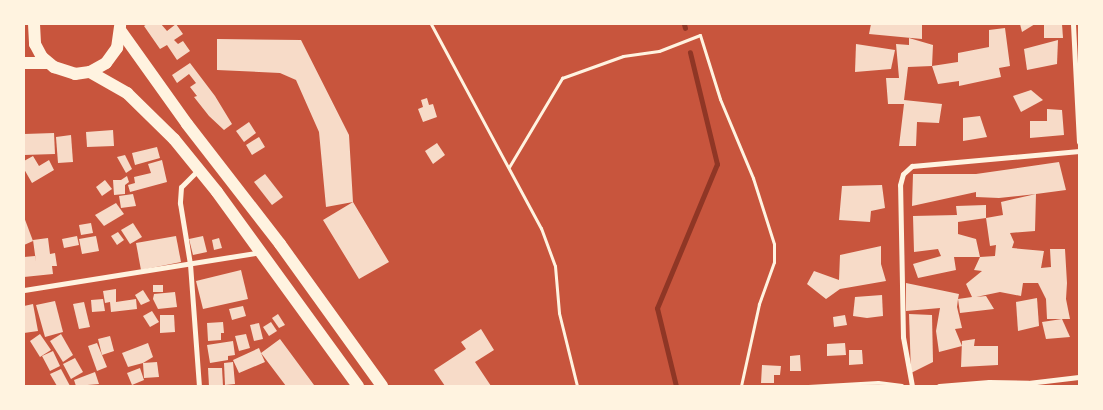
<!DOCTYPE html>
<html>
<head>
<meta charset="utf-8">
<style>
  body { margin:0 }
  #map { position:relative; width:1103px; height:410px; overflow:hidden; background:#c8553d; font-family:Lora,serif }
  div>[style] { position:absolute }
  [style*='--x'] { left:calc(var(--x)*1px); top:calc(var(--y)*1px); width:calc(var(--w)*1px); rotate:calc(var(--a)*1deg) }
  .stream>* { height:5px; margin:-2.5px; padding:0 2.5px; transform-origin:2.5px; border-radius:2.5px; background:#8f3625 }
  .building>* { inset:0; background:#f7dbc8 }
  .path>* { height:3px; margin:-1.5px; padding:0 1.5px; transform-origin:1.5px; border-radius:1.5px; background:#fff3e0 }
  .minor>* { height:5px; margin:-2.5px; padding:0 2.5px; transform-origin:2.5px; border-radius:2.5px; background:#fff3e0 }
  .primary>* { height:12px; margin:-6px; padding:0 6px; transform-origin:6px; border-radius:6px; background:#fff3e0 }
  span { translate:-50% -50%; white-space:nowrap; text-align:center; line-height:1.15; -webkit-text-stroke:4px #fff3e0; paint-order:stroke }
  .frame { position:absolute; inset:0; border:25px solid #fff3e0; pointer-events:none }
</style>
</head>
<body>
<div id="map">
  <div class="stream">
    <i style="--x:684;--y:24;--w:4;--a:76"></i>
    <i style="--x:676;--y:386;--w:80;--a:-103.7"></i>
    <i style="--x:657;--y:308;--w:156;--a:-67.4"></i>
    <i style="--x:717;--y:164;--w:115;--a:-103.6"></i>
  </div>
  <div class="building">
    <i style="clip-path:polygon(147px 24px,161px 24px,167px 31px,176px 24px,183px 34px,174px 40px,178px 44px,183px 41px,190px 51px,177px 60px,167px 45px,160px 49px,144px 26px)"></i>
    <i style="clip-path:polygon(871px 24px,922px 24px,922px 39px,869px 34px)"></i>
    <i style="clip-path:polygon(1020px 24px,1035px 24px,1022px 32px)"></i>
    <i style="clip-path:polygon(1044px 24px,1062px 24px,1063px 38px,1044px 38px)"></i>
    <i style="clip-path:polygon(1005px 28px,1010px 66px,999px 68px,1001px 77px,959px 86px,959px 81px,938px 84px,932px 66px,958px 62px,958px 53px,989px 47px,989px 30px)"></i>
    <i style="clip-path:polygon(909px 38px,933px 45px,932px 66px,908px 67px,904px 100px,942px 104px,939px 123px,917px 122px,916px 146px,899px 146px,904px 104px,888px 104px,886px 78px,899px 78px,896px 44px,909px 45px)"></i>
    <i style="clip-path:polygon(217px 39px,301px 40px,349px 135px,353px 202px,389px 262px,359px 279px,323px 220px,353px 202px,326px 207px,319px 132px,296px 80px,280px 73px,217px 70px)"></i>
    <i style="clip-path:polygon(1058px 40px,1057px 64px,1027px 70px,1024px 49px)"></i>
    <i style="clip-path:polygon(856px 44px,895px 50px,891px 69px,855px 72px)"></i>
    <i style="clip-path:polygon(190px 63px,215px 96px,232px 124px,224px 130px,209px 116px,194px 97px,197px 96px,190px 87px,196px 83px,189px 74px,177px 83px,172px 75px)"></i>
    <i style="clip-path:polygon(1031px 90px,1043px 100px,1021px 112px,1013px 96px)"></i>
    <i style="clip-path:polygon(427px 98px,429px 105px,433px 104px,437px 117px,423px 122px,418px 109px,423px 107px,421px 100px)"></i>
    <i style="clip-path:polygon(1047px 109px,1062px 110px,1064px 135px,1030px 138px,1030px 121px,1047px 121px)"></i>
    <i style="clip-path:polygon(980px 116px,987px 137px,963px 141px,963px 118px)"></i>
    <i style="clip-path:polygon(249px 122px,256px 133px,244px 142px,236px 131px)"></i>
    <i style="clip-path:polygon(113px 130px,114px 146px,87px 147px,86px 132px)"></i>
    <i style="clip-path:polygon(54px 133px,55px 154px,24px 155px,24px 134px)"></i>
    <i style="clip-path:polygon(71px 135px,73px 162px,58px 163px,56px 137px)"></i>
    <i style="clip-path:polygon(259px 137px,265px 147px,252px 155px,246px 145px)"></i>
    <i style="clip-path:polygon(437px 143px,445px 155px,433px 164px,425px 151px)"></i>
    <i style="clip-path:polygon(157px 147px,160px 158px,135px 165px,132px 153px)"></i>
    <i style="clip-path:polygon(125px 155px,132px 169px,126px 173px,117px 157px)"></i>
    <i style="clip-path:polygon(33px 156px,39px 166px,49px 160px,54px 170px,32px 183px,24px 169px,24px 161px)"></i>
    <i style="clip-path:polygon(162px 160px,167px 182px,130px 192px,128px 185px,135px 183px,134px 177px,151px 173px,148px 164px)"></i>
    <i style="clip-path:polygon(1059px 162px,1066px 190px,1036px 194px,1035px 231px,1010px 233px,1014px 242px,1012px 248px,1044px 251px,1041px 268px,1051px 267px,1050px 249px,1065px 249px,1067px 283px,1066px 299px,1070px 319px,1047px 319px,1046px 299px,1038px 283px,1023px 283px,1021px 296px,1000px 292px,976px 297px,986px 296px,994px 309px,960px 313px,958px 299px,957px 307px,962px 328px,955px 329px,962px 346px,939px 352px,936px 331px,940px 308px,906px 311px,906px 283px,959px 294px,958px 299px,972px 297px,966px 284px,982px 271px,974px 270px,980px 257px,995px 256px,996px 245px,990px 246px,986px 218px,958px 222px,958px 234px,976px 239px,980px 257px,954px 257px,956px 270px,918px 278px,913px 264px,941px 256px,938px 249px,914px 252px,913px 216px,957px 215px,956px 206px,986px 205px,986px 218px,1003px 215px,1001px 202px,1036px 194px,999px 198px,976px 197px,976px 192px,912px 206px,913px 174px,976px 174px)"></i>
    <i style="clip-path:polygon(265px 174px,283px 197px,272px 205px,254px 182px)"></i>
    <i style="clip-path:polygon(127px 176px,129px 182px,125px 185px,125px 194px,114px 195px,113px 180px,121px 180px)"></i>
    <i style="clip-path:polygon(105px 180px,112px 189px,102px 196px,96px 187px)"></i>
    <i style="clip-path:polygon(882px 185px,885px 208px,871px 211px,870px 222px,839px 220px,842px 186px)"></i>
    <i style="clip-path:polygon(133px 194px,136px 206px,121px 208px,119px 196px)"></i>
    <i style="clip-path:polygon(116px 203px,124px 214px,104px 226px,95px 215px)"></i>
    <i style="clip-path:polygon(24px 217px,33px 241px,24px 245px)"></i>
    <i style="clip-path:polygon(91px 223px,93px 233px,81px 235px,79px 225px)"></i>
    <i style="clip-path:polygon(133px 223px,142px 237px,130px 244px,121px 230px)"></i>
    <i style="clip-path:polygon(118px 232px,124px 240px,117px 245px,111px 236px)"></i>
    <i style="clip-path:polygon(77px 236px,79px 245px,64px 248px,62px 239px)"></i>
    <i style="clip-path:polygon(96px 236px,99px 251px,82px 254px,79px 239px)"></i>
    <i style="clip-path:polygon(176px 236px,181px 262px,141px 270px,136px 243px)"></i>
    <i style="clip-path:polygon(203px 236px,207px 252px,193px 255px,189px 239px)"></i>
    <i style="clip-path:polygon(48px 238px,50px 254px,55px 253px,57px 266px,52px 266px,53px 274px,24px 277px,24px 257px,35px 256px,36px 262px,33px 240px)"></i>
    <i style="clip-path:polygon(219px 238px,222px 248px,214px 250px,212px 240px)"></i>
    <i style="clip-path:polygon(881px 246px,881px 264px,886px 281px,840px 289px,826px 299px,807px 284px,814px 271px,839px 280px,840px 255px)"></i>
    <i style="clip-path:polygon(241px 270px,248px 299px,203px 309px,196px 281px)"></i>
    <i style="clip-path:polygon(153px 285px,163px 285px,163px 292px,153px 292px)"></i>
    <i style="clip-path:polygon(116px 289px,116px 302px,136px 299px,137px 309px,111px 312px,110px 302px,105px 303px,103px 291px)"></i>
    <i style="clip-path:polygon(143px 290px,150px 301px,141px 305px,135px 295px)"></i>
    <i style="clip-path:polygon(175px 292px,177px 307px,158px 309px,153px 299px,154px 294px)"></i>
    <i style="clip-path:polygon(882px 295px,883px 316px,867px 318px,853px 316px,855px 297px)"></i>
    <i style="clip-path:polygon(1037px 298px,1039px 326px,1018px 331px,1016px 302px)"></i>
    <i style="clip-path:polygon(103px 299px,105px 311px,92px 312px,91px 300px)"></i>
    <i style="clip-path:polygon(55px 301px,63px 332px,45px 337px,36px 305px)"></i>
    <i style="clip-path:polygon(84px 302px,90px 327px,79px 329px,73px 304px)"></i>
    <i style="clip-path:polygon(33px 304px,38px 331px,24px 333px,24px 306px)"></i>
    <i style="clip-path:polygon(243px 306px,246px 316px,232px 320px,229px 309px)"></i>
    <i style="clip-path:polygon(152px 311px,159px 322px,150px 327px,143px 316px)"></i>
    <i style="clip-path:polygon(278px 314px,285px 325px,279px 328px,272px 318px)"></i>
    <i style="clip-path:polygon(909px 314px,932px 315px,933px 362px,911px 373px)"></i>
    <i style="clip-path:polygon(160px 315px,174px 315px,175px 332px,160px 333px)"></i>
    <i style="clip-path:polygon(845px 315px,847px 325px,834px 327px,833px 317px)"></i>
    <i style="clip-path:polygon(1062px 319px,1070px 337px,1046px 339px,1042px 322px)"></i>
    <i style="clip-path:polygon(223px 322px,224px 333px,221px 333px,221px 340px,208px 341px,207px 323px)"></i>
    <i style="clip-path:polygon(271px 322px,277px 331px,269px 336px,263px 327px)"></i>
    <i style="clip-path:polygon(259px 323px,263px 339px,254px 341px,250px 325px)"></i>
    <i style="clip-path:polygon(481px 329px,494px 350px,475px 362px,491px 386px,445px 386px,434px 370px,466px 349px,461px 342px)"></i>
    <i style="clip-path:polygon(40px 334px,51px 350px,40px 357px,30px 341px)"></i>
    <i style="clip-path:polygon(61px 334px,73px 355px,63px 362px,50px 341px)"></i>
    <i style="clip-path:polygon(246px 334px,250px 348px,239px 351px,235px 336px)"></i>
    <i style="clip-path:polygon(110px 336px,114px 351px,102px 355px,98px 339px)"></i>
    <i style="clip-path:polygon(280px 339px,314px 385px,312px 386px,286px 386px,261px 353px,265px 362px,239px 373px,233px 360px,259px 348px,261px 353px)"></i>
    <i style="clip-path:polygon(975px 339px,974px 346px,998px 346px,998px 365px,961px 367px,962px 341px)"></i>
    <i style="clip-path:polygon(233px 341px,235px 355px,228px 356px,228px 360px,210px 363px,207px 345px)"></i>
    <i style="clip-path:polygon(97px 343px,107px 367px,97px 371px,88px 346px)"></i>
    <i style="clip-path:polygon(148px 343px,153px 357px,143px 363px,128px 367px,122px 353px)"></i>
    <i style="clip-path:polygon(845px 343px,846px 355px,827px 356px,827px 344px)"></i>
    <i style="clip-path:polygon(849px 350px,862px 350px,863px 364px,849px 365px)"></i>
    <i style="clip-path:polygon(53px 351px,60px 366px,50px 371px,42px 356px)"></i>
    <i style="clip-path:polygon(800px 355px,801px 371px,790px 371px,790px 356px)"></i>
    <i style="clip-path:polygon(75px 358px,83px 372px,71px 379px,63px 364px)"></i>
    <i style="clip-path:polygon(157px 362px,159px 377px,144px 378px,143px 363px)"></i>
    <i style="clip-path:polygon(233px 362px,235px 384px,225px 385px,224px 363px)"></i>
    <i style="clip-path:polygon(762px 365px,781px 366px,780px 375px,774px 375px,774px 383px,761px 383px)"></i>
    <i style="clip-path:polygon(140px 368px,144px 380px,132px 385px,127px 373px)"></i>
    <i style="clip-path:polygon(208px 368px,222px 368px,223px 386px,209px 386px)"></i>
    <i style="clip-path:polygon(61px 369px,70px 386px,57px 386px,50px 374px)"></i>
    <i style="clip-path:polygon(95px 372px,99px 384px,76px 386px,74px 380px)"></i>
    <i style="clip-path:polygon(863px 384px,893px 384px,893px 386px,855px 386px)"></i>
  </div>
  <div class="path">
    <i style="--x:431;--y:24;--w:232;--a:61.7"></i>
    <i style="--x:541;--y:228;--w:40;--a:69.8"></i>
    <i style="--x:555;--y:266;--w:47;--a:85.1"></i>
    <i style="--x:559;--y:313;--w:75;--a:76.1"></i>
    <i style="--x:509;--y:167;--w:104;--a:-59.2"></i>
    <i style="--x:562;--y:78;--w:65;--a:-19.8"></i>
    <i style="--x:623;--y:56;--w:36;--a:-8"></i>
    <i style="--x:659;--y:51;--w:44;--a:-21.3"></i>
    <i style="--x:700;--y:35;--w:67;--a:72.6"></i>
    <i style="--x:720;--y:99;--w:86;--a:67.3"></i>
    <i style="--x:753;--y:178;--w:69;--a:72.3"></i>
    <i style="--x:774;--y:244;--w:18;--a:90"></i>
    <i style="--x:774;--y:262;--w:45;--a:109.7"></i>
    <i style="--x:759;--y:304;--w:84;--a:102.4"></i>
    <i style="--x:808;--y:386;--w:70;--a:-3.3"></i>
    <i style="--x:878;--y:382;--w:24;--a:7"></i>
  </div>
  <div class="minor">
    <i style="--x:1073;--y:24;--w:118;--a:87.1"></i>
    <i style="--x:198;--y:170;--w:24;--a:135"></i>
    <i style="--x:181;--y:187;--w:16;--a:94"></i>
    <i style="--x:180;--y:203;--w:62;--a:80.7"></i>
    <i style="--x:190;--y:264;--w:122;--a:85.8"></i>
    <i style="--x:24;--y:290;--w:239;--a:-9.1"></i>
    <i style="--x:912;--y:386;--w:50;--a:-100.4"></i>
    <i style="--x:903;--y:337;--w:152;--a:-91.1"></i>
    <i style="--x:900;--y:185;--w:11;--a:-75"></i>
    <i style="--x:903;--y:174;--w:12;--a:-42"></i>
    <i style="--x:912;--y:166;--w:168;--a:-5.1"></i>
    <i style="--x:939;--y:386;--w:50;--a:-4.6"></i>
    <i style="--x:989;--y:382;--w:39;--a:1"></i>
    <i style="--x:1028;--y:383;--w:51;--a:-6.7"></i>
  </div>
  <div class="primary">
    <i style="--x:34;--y:24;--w:20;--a:87"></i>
    <i style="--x:35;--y:44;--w:15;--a:62"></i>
    <i style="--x:42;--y:57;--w:16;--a:40"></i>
    <i style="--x:54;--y:67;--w:22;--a:18"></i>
    <i style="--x:75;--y:74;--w:15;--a:-8"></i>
    <i style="--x:90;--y:72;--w:18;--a:-29"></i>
    <i style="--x:106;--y:63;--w:19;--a:-54"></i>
    <i style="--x:117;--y:48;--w:22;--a:-82"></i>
    <i style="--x:120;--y:30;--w:115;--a:54.5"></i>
    <i style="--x:187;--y:124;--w:152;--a:52.2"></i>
    <i style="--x:280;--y:244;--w:175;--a:54.3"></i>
    <i style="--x:24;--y:63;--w:24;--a:0"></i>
    <i style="--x:90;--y:72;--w:43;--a:29.6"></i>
    <i style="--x:127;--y:93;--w:66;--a:44.4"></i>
    <i style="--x:174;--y:139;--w:68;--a:50.9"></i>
    <i style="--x:217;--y:192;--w:240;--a:54"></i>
  </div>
  <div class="frame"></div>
</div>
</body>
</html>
